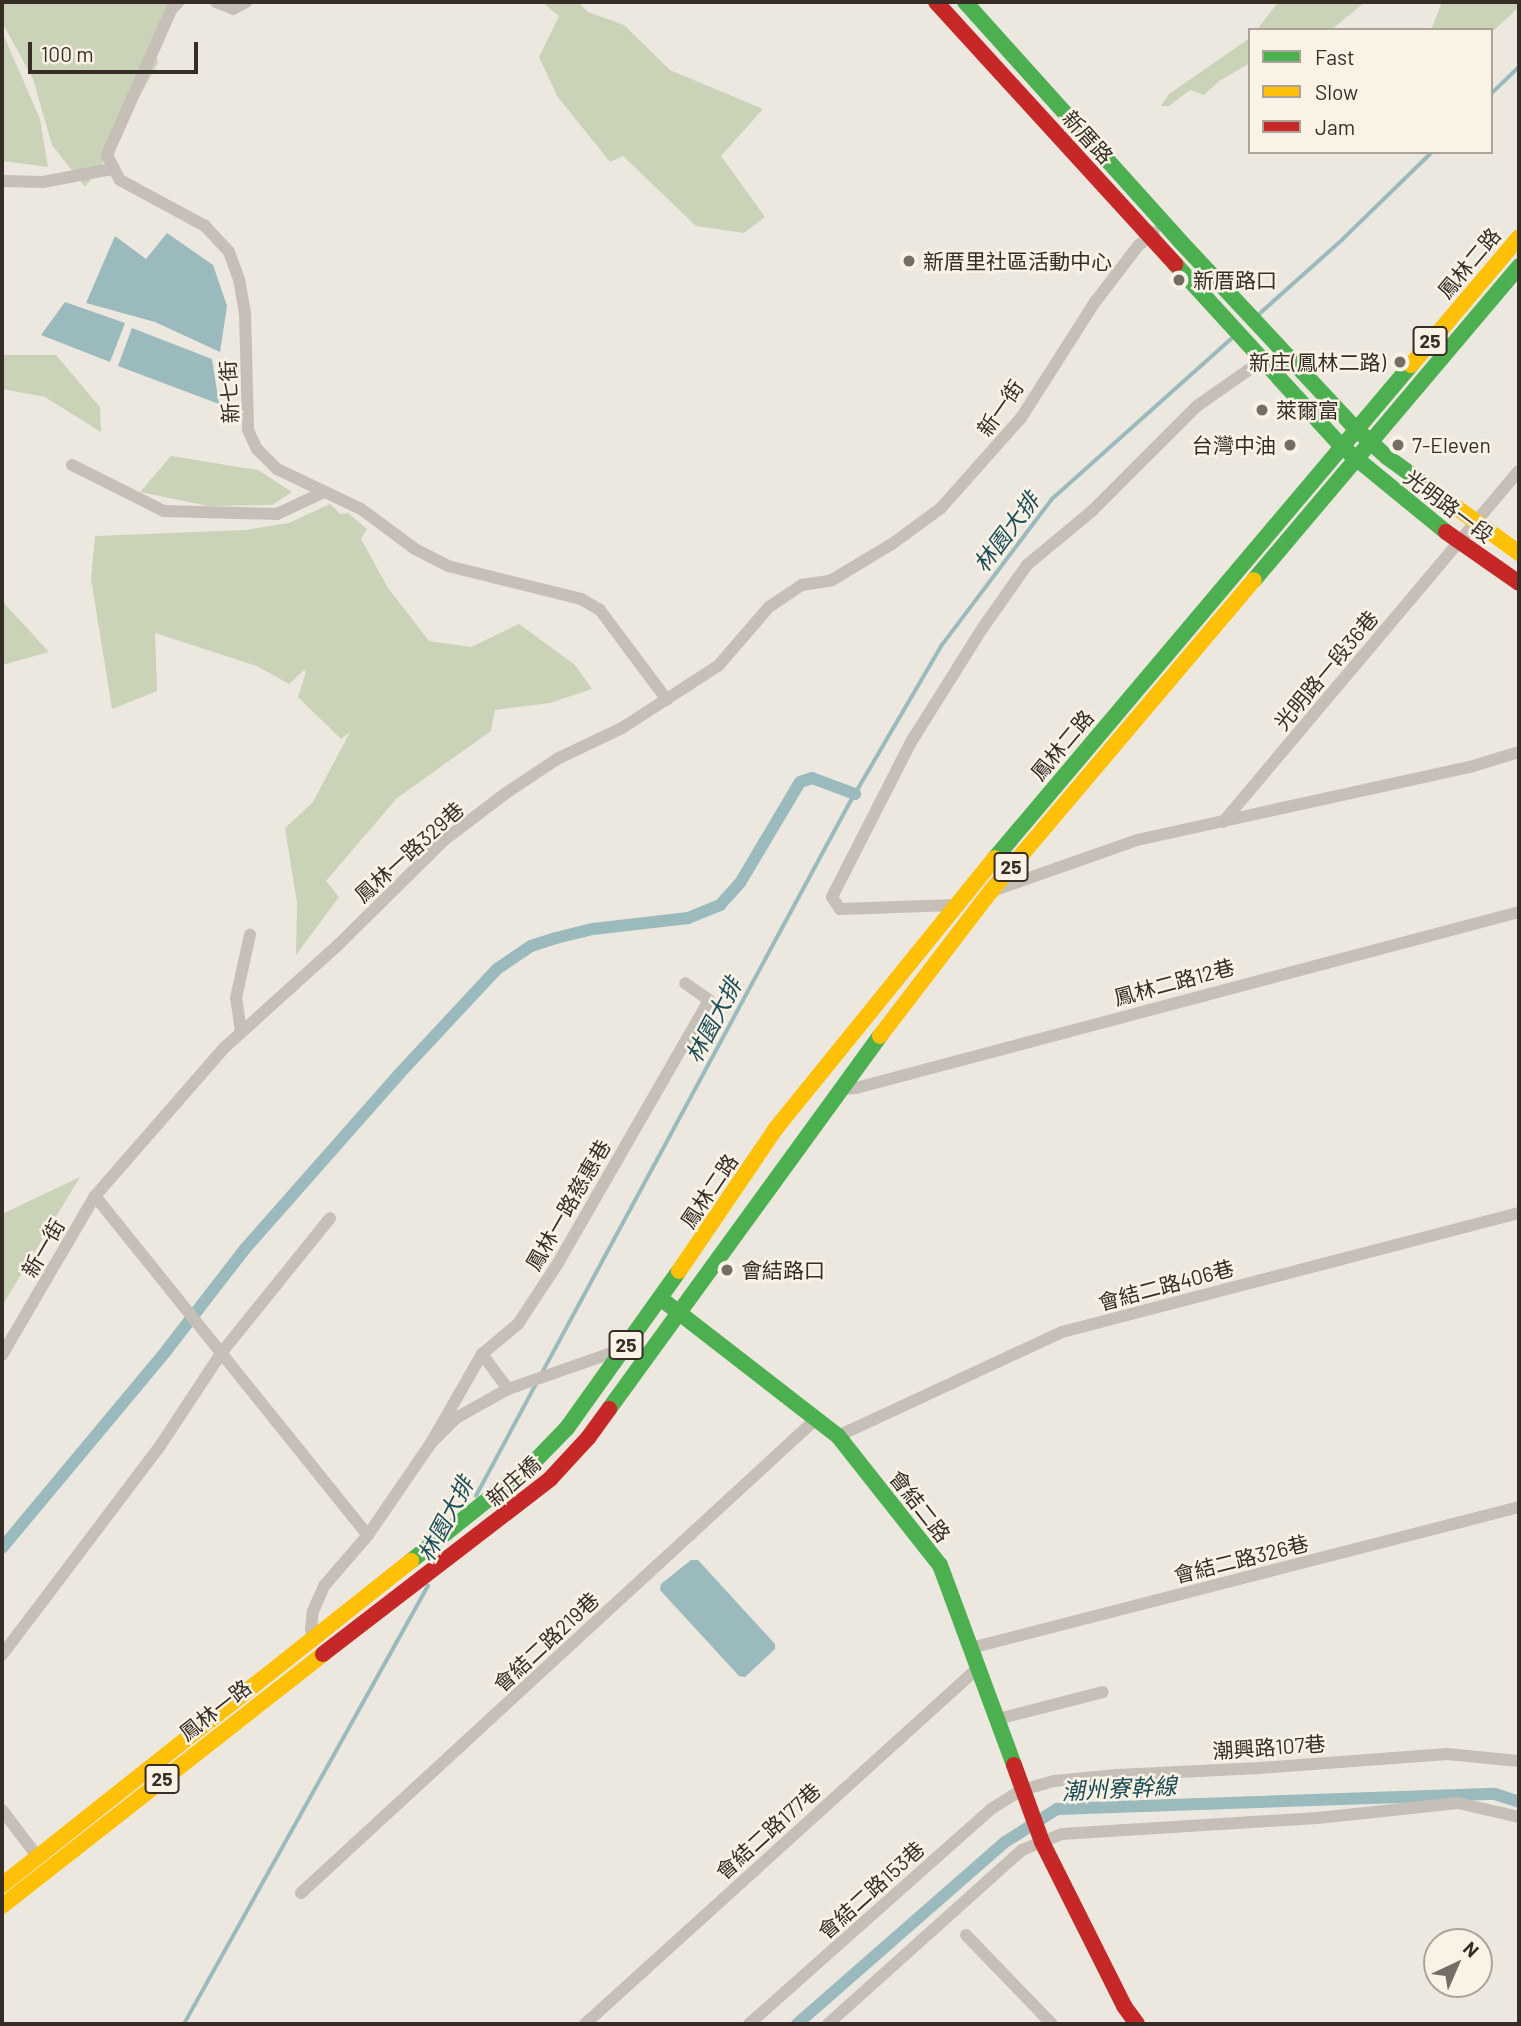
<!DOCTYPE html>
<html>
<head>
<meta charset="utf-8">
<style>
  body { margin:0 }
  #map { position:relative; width:1521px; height:2026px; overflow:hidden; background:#ece8df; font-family:Barlow,"Noto Sans TC",sans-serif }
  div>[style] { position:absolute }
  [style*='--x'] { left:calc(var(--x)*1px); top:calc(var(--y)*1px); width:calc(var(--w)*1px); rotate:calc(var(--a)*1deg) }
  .green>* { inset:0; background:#cad3b8 }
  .water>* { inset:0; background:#9ababe }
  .stream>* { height:3.5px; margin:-1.75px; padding:0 1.75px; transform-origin:1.75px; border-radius:1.75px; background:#9ababe }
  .canal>* { height:12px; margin:-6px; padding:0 6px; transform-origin:6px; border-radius:6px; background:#9ababe }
  .street>* { height:12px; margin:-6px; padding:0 6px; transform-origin:6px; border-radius:6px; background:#c5bfb8 }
  .fast>* { height:16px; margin:-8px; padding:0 8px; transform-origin:8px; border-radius:8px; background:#4caf50 }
  .slow>* { height:16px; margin:-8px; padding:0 8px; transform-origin:8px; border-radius:8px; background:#ffc107 }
  .jam>* { height:16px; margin:-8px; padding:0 8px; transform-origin:8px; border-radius:8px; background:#c62828 }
  .dots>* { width:19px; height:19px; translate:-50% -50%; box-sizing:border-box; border:4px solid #faf2e5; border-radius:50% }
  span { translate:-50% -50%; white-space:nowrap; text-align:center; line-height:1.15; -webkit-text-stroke:5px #faf2e5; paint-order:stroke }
  .shield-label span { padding:2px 5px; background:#faf2e5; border:2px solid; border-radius:5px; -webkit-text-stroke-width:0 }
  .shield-label { font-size:19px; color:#352d26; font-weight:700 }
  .street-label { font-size:21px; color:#352d26 }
  .poi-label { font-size:21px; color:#352d26 }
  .left { translate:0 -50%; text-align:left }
  .right { translate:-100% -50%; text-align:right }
  .water-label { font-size:23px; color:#1b4d58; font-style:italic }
  .frame { position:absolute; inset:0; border:4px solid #352d26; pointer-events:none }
  .legend { position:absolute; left:1248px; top:28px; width:245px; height:126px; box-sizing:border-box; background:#faf2e5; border:2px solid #aba399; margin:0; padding:9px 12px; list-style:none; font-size:21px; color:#352d26 }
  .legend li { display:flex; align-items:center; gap:14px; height:35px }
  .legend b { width:35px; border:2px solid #aba399 }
  .north { position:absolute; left:1423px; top:1928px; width:70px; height:70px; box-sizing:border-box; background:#faf2e5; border:2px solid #aba399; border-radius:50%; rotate:44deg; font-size:19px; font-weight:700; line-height:28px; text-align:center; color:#352d26 }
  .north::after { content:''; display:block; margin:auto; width:24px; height:32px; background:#756e67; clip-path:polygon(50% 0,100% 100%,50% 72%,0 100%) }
  .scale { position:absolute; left:28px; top:42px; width:170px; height:32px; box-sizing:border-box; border:4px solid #352d26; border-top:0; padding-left:9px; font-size:21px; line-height:24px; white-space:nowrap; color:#352d26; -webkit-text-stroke:5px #faf2e5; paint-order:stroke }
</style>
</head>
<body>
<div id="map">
  <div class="green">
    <i style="clip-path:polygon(2px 2px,186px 2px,152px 42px,158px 63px,131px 112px,121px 139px,85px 187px,52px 145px,33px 79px,2px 22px)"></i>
    <i style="clip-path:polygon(542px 2px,578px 2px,588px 12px,624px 25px,670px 70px,763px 109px,721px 156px,765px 217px,744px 233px,696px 226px,623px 156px,610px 162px,557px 96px,539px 57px,559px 16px)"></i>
    <i style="clip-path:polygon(1278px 2px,1365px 2px,1331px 30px,1257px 30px)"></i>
    <i style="clip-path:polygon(1442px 2px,1519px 2px,1519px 7px,1491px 33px,1491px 30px,1431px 30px)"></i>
    <i style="clip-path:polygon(3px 34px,40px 119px,48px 167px,2px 161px)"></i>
    <i style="clip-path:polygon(1250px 38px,1250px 63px,1219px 81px,1204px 95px,1190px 90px,1169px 106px,1161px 106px,1169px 94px)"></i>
    <i style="clip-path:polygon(2px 355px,56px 355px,100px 407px,101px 432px,45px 397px,2px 389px)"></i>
    <i style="clip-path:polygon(171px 456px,258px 470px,292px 492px,272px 505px,208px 506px,140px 492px)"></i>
    <i style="clip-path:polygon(330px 504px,340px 514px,348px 513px,367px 529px,361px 539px,388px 588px,429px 641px,471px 647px,519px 624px,575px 665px,592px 689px,550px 703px,495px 710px,491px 731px,397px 798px,326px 881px,339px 897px,296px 955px,297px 903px,285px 828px,313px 802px,350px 732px,341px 739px,298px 697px,306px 672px,304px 670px,289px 684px,257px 666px,155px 633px,157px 691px,112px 709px,91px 579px,95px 536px,245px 530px,289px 523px)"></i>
    <i style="clip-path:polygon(2px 601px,49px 652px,2px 665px)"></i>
    <i style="clip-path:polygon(80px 1177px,2px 1306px,2px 1214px)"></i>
  </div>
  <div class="water">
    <i style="clip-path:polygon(167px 233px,213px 265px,227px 306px,220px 352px,155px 322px,86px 303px,115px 236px,146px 259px)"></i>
    <i style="clip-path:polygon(65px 302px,125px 323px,110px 362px,41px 335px)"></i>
    <i style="clip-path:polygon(132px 328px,212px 359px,219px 404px,118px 366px)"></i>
    <i style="clip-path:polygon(691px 1560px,698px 1560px,775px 1644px,775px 1649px,745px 1677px,739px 1676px,660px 1590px,661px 1584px)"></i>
  </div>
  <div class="stream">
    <i style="--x:1491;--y:94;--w:39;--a:-44"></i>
    <i style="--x:1257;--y:316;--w:115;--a:-41.8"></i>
    <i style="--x:1343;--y:239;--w:124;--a:-44.3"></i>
    <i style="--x:542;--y:1373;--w:647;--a:-61.65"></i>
    <i style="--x:849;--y:804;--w:184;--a:-59.7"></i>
    <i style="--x:942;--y:645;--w:183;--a:-53"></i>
    <i style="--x:1052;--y:499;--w:243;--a:-41.8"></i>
    <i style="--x:476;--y:1496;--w:129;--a:-61.8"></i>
    <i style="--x:184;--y:2024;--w:501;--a:-60.88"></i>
  </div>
  <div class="canal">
    <i style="--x:2;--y:1548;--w:256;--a:-50.2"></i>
    <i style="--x:166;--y:1351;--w:128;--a:-52.3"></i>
    <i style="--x:244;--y:1250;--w:236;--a:-48.6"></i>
    <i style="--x:400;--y:1073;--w:142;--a:-47"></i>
    <i style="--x:497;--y:969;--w:41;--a:-34.1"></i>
    <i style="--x:531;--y:946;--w:26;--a:-18"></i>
    <i style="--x:556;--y:938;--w:38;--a:-14"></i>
    <i style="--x:593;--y:929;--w:96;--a:-6.6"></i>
    <i style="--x:688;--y:918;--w:35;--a:-22"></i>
    <i style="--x:720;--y:905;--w:30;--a:-48"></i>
    <i style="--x:740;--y:883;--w:117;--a:-59.3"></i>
    <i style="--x:800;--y:782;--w:13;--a:-18"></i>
    <i style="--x:812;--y:778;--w:46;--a:20.4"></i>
    <i style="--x:797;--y:2024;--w:276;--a:-41.2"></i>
    <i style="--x:1005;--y:1842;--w:62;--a:-32.4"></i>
    <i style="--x:1057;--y:1809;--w:438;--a:-2"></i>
    <i style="--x:1495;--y:1794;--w:25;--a:18"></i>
  </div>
  <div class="street">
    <i style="--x:178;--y:2;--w:8;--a:135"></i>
    <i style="--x:172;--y:8;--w:161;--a:113.9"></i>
    <i style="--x:107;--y:155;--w:28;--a:63"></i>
    <i style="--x:120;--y:180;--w:97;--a:28.4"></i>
    <i style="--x:205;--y:226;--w:35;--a:47"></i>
    <i style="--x:229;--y:252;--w:29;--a:70"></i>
    <i style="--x:239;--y:279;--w:34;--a:80"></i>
    <i style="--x:245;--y:312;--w:118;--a:88.5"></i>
    <i style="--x:248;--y:430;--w:21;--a:65"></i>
    <i style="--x:257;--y:449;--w:28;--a:45"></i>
    <i style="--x:277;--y:469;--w:93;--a:25.5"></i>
    <i style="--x:361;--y:509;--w:67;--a:36.5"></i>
    <i style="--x:415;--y:549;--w:37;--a:27"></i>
    <i style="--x:448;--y:566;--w:137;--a:13.9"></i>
    <i style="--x:581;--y:599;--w:22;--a:30"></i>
    <i style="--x:600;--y:610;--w:112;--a:53.3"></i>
    <i style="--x:216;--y:2;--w:18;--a:22"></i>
    <i style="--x:233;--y:9;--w:15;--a:-28"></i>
    <i style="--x:2;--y:181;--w:41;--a:1.4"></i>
    <i style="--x:43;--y:182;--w:70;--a:-10.7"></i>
    <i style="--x:72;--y:465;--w:103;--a:26.6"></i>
    <i style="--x:164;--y:511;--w:113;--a:1.5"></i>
    <i style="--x:277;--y:514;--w:52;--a:-25.1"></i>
    <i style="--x:1223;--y:822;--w:459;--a:-49.9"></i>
    <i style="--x:995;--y:890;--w:151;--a:-19.4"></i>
    <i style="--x:1137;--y:840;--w:341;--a:-12.4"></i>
    <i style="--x:1470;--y:767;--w:51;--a:-17"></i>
    <i style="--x:955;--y:905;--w:115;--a:178"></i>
    <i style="--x:840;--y:909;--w:14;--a:-124"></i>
    <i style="--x:832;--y:897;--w:174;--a:-63"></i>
    <i style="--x:911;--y:742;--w:133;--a:-57.9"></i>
    <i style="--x:982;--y:629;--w:78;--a:-54.9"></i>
    <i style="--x:1027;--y:565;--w:85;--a:-39.7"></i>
    <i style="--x:1092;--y:511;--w:148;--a:-45"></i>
    <i style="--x:1197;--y:406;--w:82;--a:-35"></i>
    <i style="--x:241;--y:1032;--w:34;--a:-98"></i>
    <i style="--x:236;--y:998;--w:65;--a:-77.5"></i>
    <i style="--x:839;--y:1089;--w:17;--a:-3"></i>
    <i style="--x:856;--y:1088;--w:686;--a:-14.87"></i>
    <i style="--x:95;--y:1196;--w:435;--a:51.2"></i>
    <i style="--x:482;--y:1354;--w:44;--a:53.4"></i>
    <i style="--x:2;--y:1355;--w:184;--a:-59.7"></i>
    <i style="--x:95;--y:1196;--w:196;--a:-48.9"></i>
    <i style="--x:224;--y:1048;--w:154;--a:-42.1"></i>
    <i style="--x:338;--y:945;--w:148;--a:-44.7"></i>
    <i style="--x:443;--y:841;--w:79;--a:-37.3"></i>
    <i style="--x:506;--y:793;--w:61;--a:-33.7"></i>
    <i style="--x:557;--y:759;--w:72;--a:-25.5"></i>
    <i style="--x:622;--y:728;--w:114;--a:-32.9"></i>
    <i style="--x:718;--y:666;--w:78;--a:-49.2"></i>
    <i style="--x:769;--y:607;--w:40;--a:-34"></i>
    <i style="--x:802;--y:585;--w:30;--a:-9"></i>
    <i style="--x:832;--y:580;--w:70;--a:-31"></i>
    <i style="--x:892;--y:544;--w:61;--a:-36.3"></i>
    <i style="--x:941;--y:508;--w:120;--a:-48.4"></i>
    <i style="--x:1021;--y:418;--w:138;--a:-57.5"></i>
    <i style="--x:1095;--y:302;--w:71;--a:-52.5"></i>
    <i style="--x:1138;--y:246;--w:21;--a:-41"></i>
    <i style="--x:838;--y:1436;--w:247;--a:-24.9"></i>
    <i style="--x:1062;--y:1332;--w:472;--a:-14.6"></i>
    <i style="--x:431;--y:1443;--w:103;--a:-60.2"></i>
    <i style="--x:482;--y:1354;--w:47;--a:-39.8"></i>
    <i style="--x:518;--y:1324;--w:73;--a:-56.7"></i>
    <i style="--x:558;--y:1263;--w:303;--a:-60.1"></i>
    <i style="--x:709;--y:1000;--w:29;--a:-145"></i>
    <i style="--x:314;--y:1639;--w:10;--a:-107"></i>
    <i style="--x:311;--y:1629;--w:18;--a:-84"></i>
    <i style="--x:313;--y:1611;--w:27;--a:-66"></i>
    <i style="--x:324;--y:1586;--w:67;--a:-49.2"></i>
    <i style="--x:368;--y:1535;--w:112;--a:-55.6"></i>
    <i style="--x:431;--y:1443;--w:35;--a:-45"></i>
    <i style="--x:456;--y:1418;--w:60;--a:-29.1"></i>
    <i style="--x:508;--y:1389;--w:119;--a:-19.2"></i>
    <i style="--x:971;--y:1648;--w:566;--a:-14.43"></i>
    <i style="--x:2;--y:1655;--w:258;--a:-52.9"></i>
    <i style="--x:158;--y:1449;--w:116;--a:-56.6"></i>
    <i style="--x:222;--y:1352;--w:172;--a:-51.1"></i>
    <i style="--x:998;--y:1719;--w:108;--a:-14.4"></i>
    <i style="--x:2;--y:1810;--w:58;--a:52.7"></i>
    <i style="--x:301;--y:1893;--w:701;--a:-42.63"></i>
    <i style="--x:966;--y:1935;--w:124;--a:46"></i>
    <i style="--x:585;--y:2024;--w:532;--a:-42.18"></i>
    <i style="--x:749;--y:2024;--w:324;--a:-41.6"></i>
    <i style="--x:991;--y:1809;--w:36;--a:-32"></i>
    <i style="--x:1022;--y:1790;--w:33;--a:-16"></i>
    <i style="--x:1054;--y:1781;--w:63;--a:-5.4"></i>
    <i style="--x:1117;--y:1775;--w:143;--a:-2.8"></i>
    <i style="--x:1260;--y:1768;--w:188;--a:-4.3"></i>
    <i style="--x:1447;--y:1754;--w:72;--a:5.6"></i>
    <i style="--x:828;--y:2024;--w:261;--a:-41.9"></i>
    <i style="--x:1022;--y:1850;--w:43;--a:-21.8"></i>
    <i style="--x:1062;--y:1834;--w:256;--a:-3.6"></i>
    <i style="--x:1318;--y:1818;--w:141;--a:-6.1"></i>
    <i style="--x:1458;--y:1803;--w:63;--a:12.9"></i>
  </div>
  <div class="fast">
    <i style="--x:965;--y:2;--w:321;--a:48"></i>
    <i style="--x:1180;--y:241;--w:258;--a:46.9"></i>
    <i style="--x:1356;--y:429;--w:42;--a:42.1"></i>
    <i style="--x:1387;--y:457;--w:63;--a:36"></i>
    <i style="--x:1175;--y:264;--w:246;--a:47.6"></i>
    <i style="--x:1341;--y:446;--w:136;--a:39.3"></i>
    <i style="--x:1254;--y:580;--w:411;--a:-49.8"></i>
    <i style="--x:995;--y:858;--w:645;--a:-49.84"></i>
    <i style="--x:660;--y:1298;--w:225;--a:37.8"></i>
    <i style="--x:838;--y:1436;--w:164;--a:51.7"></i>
    <i style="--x:940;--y:1565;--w:213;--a:69.7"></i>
    <i style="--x:609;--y:1409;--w:461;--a:-54"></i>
    <i style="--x:411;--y:1561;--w:155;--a:-38.7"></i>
    <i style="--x:532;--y:1464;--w:50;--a:-45.8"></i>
    <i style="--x:567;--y:1428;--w:193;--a:-54.5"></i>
  </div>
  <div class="slow">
    <i style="--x:1411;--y:365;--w:167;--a:-49.8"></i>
    <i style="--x:1438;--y:494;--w:100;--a:36.1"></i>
    <i style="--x:880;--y:1036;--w:183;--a:-52.6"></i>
    <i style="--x:991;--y:891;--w:407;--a:-49.8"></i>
    <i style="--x:679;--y:1271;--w:174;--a:-55.8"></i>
    <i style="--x:777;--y:1127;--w:346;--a:-51"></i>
    <i style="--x:2;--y:1885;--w:522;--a:-38.39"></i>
    <i style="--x:2;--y:1906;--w:408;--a:-38.1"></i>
  </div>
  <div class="jam">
    <i style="--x:936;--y:2;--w:355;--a:47.6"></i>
    <i style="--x:1446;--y:532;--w:89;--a:34.9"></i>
    <i style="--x:323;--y:1654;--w:287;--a:-37.6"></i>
    <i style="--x:550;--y:1479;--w:56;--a:-47.2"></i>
    <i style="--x:588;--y:1438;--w:36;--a:-54"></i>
    <i style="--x:1014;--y:1765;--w:82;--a:70"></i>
    <i style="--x:1042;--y:1842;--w:183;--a:63.4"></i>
    <i style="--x:1124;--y:2006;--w:22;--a:54"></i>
  </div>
  <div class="dots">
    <i style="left:909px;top:261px;background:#756e67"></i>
    <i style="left:1179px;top:280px;background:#756e67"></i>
    <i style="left:1400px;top:362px;background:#756e67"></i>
    <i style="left:1262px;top:410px;background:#756e67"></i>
    <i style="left:1290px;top:445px;background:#756e67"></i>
    <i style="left:1398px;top:445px;background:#756e67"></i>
    <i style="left:727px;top:1270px;background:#756e67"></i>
  </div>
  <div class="shield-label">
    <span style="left:1430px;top:341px">25</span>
    <span style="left:1011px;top:867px">25</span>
    <span style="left:626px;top:1345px">25</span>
    <span style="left:162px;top:1779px">25</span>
  </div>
  <div class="street-label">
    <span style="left:1088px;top:137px;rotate:48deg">新厝路</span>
    <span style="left:1469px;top:263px;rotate:-50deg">鳳林二路</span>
    <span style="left:229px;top:392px;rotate:-93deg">新七街</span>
    <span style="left:1000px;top:408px;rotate:-55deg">新一街</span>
    <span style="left:1449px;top:506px;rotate:37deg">光明路一段</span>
    <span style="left:1326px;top:670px;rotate:-50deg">光明路一段36巷</span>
    <span style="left:1062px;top:745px;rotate:-50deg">鳳林二路</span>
    <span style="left:409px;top:852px;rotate:-42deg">鳳林一路329巷</span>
    <span style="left:1174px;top:982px;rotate:-15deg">鳳林二路12巷</span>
    <span style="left:709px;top:1191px;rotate:-56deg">鳳林二路</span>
    <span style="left:568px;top:1205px;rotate:-60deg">鳳林一路慈惠巷</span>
    <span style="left:43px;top:1248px;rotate:-60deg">新一街</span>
    <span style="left:1166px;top:1285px;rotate:-15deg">會結二路406巷</span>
    <span style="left:513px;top:1481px;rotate:-41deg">新庄橋</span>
    <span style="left:920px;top:1506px;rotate:52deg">會結二路</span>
    <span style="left:1241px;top:1559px;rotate:-14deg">會結二路326巷</span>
    <span style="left:546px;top:1642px;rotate:-43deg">會結二路219巷</span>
    <span style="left:215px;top:1710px;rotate:-38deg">鳳林一路</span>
    <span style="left:1269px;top:1747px;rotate:-4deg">潮興路107巷</span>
    <span style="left:768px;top:1831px;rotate:-42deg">會結二路177巷</span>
    <span style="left:871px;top:1890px;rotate:-42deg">會結二路153巷</span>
  </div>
  <div class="poi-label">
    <span class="left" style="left:923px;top:261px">新厝里社區活動中心</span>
    <span class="left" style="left:1193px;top:280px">新厝路口</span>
    <span class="right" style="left:1386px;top:362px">新庄(鳳林二路)</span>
    <span class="left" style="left:1276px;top:410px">萊爾富</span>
    <span class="right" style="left:1276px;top:445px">台灣中油</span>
    <span class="left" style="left:1412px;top:445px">7-Eleven</span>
    <span class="left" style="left:741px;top:1270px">會結路口</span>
  </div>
  <div class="water-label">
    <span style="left:1006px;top:532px;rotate:-53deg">林園大排</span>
    <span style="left:713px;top:1020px;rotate:-62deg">林園大排</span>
    <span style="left:445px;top:1519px;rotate:-62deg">林園大排</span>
    <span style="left:1119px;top:1788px;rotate:-3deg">潮州寮幹線</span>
  </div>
  <div class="frame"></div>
  <ul class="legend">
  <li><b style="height:9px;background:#4caf50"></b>Fast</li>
  <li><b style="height:9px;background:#ffc107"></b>Slow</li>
  <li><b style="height:9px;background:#c62828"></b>Jam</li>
  </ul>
  <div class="north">N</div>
  <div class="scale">100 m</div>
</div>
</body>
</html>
